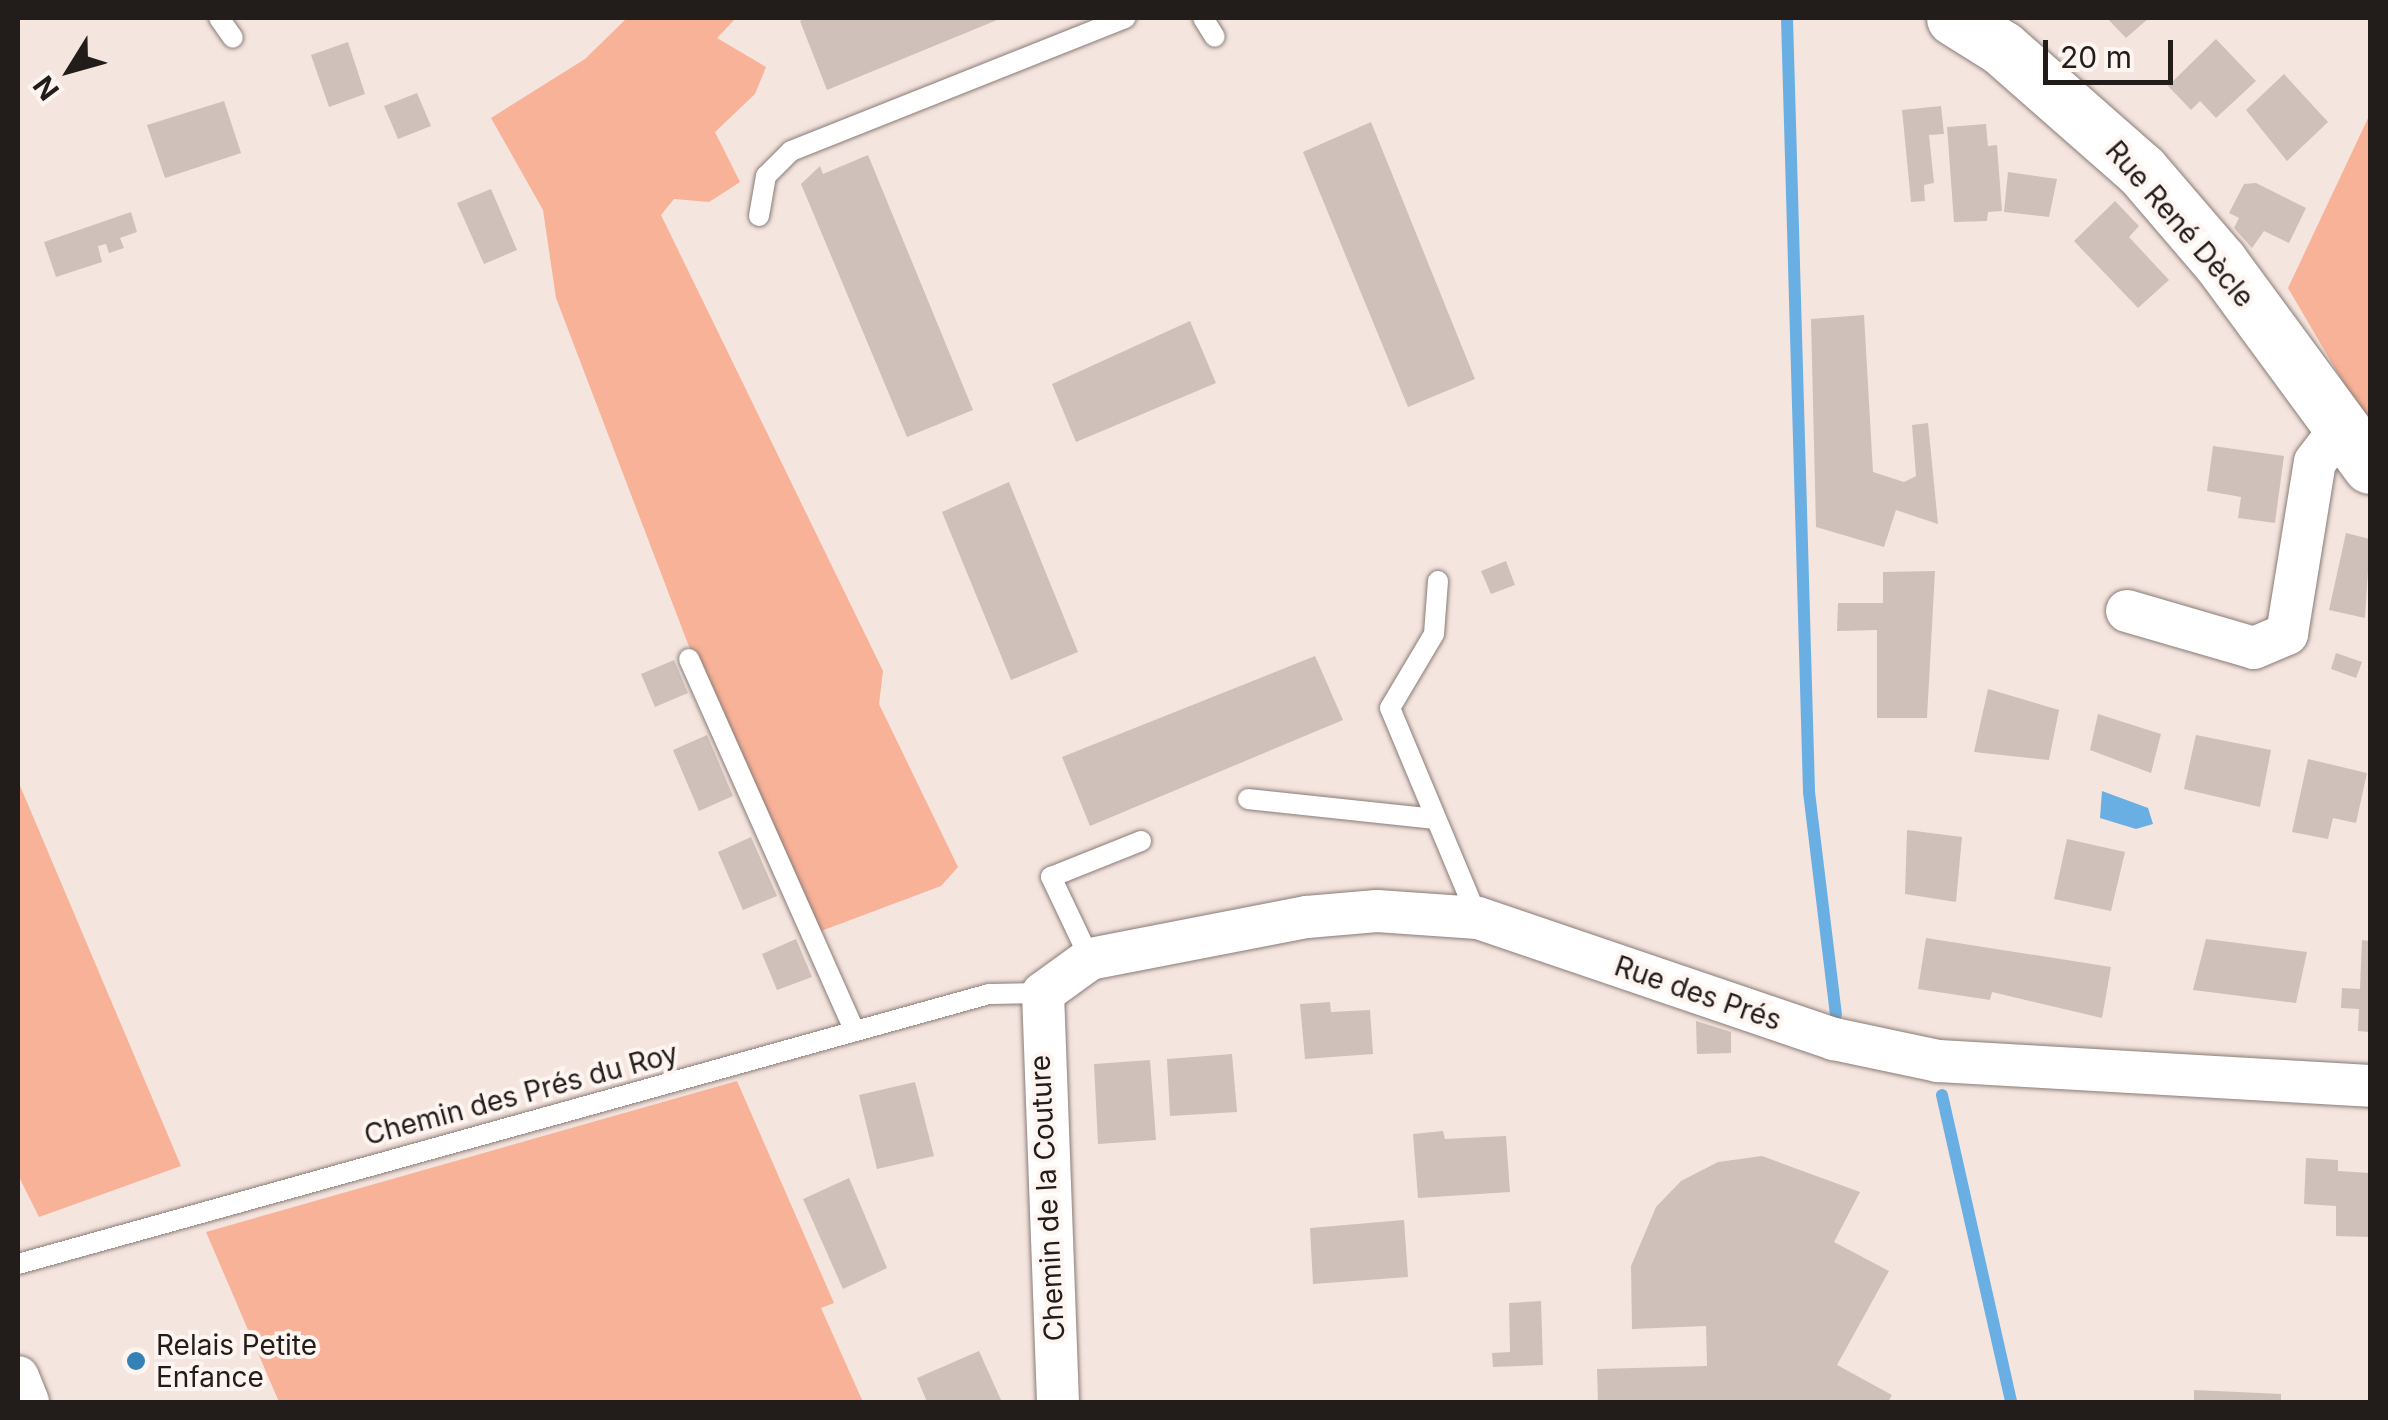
<!DOCTYPE html>
<html>
<head>
<meta charset="utf-8">
<style>
  body { margin:0 }
  #map { position:relative; width:2388px; height:1420px; overflow:hidden; background:#f5e5df; font-family:Inter,sans-serif }
  div>[style] { position:absolute }
  [style*='--x'] { left:calc(var(--x)*1px); top:calc(var(--y)*1px); width:calc(var(--w)*1px); rotate:calc(var(--a)*1deg) }
  .green>* { inset:0; background:#f8b298 }
  .water>* { inset:0; background:#69afe3 }
  .stream>* { height:12px; margin:-6px; padding:0 6px; transform-origin:6px; border-radius:6px; background:#69afe3 }
  .building>* { inset:0; background:#cfc0ba }
  .roads { filter:drop-shadow(0 0 2px #897b76) drop-shadow(0 0 2px #897b76) }
  .lane>* { height:20px; margin:-10px; padding:0 10px; transform-origin:10px; border-radius:10px; background:#fff }
  .street>* { height:42px; margin:-21px; padding:0 21px; transform-origin:21px; border-radius:21px; background:#fff }
  .secondary>* { height:55px; margin:-27.5px; padding:0 27.5px; transform-origin:27.5px; border-radius:27.5px; background:#fff }
  .dots>* { width:28px; height:28px; translate:-50% -50%; box-sizing:border-box; border:5px solid #fef4f0; border-radius:50% }
  span { translate:-50% -50%; white-space:nowrap; text-align:center; line-height:1.15; -webkit-text-stroke:8px #fef4f0; paint-order:stroke }
  .street-label { font-size:28px; color:#221d1b }
  .poi-label { font-size:28px; color:#221d1b }
  .left { translate:0 -50%; text-align:left }
  .frame { position:absolute; inset:0; border:20px solid #221d1b; pointer-events:none }
  .north { position:absolute; left:20px; top:20px; width:100px; height:100px; -webkit-text-stroke:8px #fef4f0; paint-order:stroke; rotate:233deg; font-size:28px; font-weight:700; line-height:40px; text-align:center; color:#221d1b }
  .north::after { content:''; display:block; margin:auto; width:35px; height:45px; background:#221d1b; clip-path:polygon(50% 0,100% 100%,50% 72%,0 100%) }
  .scale { position:absolute; left:2043px; top:40px; width:130px; height:45px; box-sizing:border-box; border:5px solid #221d1b; border-top:0; padding-left:12px; font-size:30px; line-height:35px; white-space:nowrap; color:#221d1b; -webkit-text-stroke:8px #fef4f0; paint-order:stroke }
</style>
</head>
<body>
<div id="map">
  <div class="green">
    <i style="clip-path:polygon(627px 18px,736px 18px,717px 38px,766px 67px,755px 94px,715px 132px,740px 182px,709px 202px,674px 199px,661px 215px,883px 671px,879px 704px,958px 867px,941px 886px,821px 931px,688px 644px,556px 298px,543px 210px,491px 118px,585px 59px)"></i>
    <i style="clip-path:polygon(2370px 114px,2370px 428px,2288px 288px)"></i>
    <i style="clip-path:polygon(18px 781px,181px 1166px,39px 1217px,18px 1175px)"></i>
    <i style="clip-path:polygon(737px 1081px,834px 1303px,821px 1308px,863px 1402px,279px 1402px,206px 1232px)"></i>
  </div>
  <div class="water">
    <i style="clip-path:polygon(2102px 791px,2148px 808px,2153px 824px,2136px 829px,2100px 818px)"></i>
  </div>
  <div class="stream">
    <i style="--x:1787;--y:18;--w:774;--a:88.37"></i>
    <i style="--x:1809;--y:792;--w:224;--a:83.1"></i>
    <i style="--x:1942;--y:1095;--w:315;--a:77.3"></i>
  </div>
  <div class="building">
    <i style="clip-path:polygon(807px 18px,1002px 18px,827px 90px,800px 21px)"></i>
    <i style="clip-path:polygon(2107px 18px,2149px 18px,2126px 38px)"></i>
    <i style="clip-path:polygon(2216px 39px,2256px 81px,2216px 118px,2200px 101px,2191px 110px,2168px 86px)"></i>
    <i style="clip-path:polygon(348px 42px,365px 94px,329px 107px,311px 55px)"></i>
    <i style="clip-path:polygon(2284px 74px,2328px 122px,2287px 161px,2246px 110px)"></i>
    <i style="clip-path:polygon(417px 93px,431px 126px,398px 139px,384px 106px)"></i>
    <i style="clip-path:polygon(224px 101px,241px 153px,165px 178px,147px 125px)"></i>
    <i style="clip-path:polygon(1941px 106px,1944px 134px,1929px 135px,1934px 183px,1924px 185px,1925px 201px,1911px 202px,1902px 110px)"></i>
    <i style="clip-path:polygon(1371px 122px,1475px 379px,1408px 407px,1303px 152px)"></i>
    <i style="clip-path:polygon(1986px 124px,1988px 146px,1997px 145px,2002px 211px,1988px 212px,1987px 221px,1954px 222px,1947px 127px)"></i>
    <i style="clip-path:polygon(868px 155px,973px 410px,907px 437px,801px 184px,820px 166px,823px 174px)"></i>
    <i style="clip-path:polygon(2008px 172px,2057px 179px,2049px 217px,2004px 212px)"></i>
    <i style="clip-path:polygon(2256px 183px,2306px 208px,2289px 243px,2264px 231px,2252px 248px,2234px 228px,2239px 218px,2229px 213px,2244px 184px)"></i>
    <i style="clip-path:polygon(491px 189px,517px 250px,484px 264px,457px 203px)"></i>
    <i style="clip-path:polygon(2115px 201px,2139px 226px,2129px 237px,2169px 280px,2138px 308px,2074px 241px)"></i>
    <i style="clip-path:polygon(131px 212px,137px 232px,120px 238px,124px 248px,109px 253px,106px 244px,98px 246px,102px 262px,56px 277px,44px 242px)"></i>
    <i style="clip-path:polygon(1864px 315px,1873px 472px,1904px 482px,1916px 476px,1912px 425px,1928px 423px,1938px 524px,1896px 510px,1884px 547px,1816px 527px,1811px 319px)"></i>
    <i style="clip-path:polygon(1190px 321px,1216px 383px,1076px 442px,1052px 384px)"></i>
    <i style="clip-path:polygon(2213px 446px,2284px 456px,2275px 523px,2238px 518px,2241px 497px,2207px 491px)"></i>
    <i style="clip-path:polygon(1009px 482px,1078px 652px,1011px 680px,942px 512px)"></i>
    <i style="clip-path:polygon(2346px 533px,2370px 539px,2365px 618px,2329px 610px)"></i>
    <i style="clip-path:polygon(1506px 561px,1515px 585px,1491px 594px,1481px 571px)"></i>
    <i style="clip-path:polygon(1935px 571px,1927px 718px,1877px 718px,1877px 630px,1837px 631px,1838px 603px,1883px 603px,1883px 572px)"></i>
    <i style="clip-path:polygon(2336px 653px,2362px 662px,2356px 678px,2331px 669px)"></i>
    <i style="clip-path:polygon(1315px 656px,1343px 720px,1090px 826px,1062px 757px)"></i>
    <i style="clip-path:polygon(674px 660px,688px 693px,655px 707px,641px 674px)"></i>
    <i style="clip-path:polygon(1988px 689px,2059px 710px,2049px 760px,1974px 752px)"></i>
    <i style="clip-path:polygon(2098px 714px,2161px 734px,2151px 773px,2090px 750px)"></i>
    <i style="clip-path:polygon(707px 735px,733px 796px,699px 811px,673px 750px)"></i>
    <i style="clip-path:polygon(2196px 735px,2271px 750px,2260px 807px,2184px 789px)"></i>
    <i style="clip-path:polygon(2308px 759px,2367px 773px,2356px 823px,2333px 818px,2328px 839px,2292px 832px)"></i>
    <i style="clip-path:polygon(1907px 830px,1962px 837px,1956px 902px,1905px 894px)"></i>
    <i style="clip-path:polygon(751px 837px,777px 896px,743px 910px,718px 852px)"></i>
    <i style="clip-path:polygon(2067px 839px,2125px 852px,2111px 911px,2054px 899px)"></i>
    <i style="clip-path:polygon(1926px 938px,2111px 967px,2102px 1018px,1992px 992px,1990px 1000px,1918px 989px)"></i>
    <i style="clip-path:polygon(796px 939px,812px 977px,777px 990px,762px 954px)"></i>
    <i style="clip-path:polygon(2206px 939px,2307px 952px,2296px 1003px,2193px 990px)"></i>
    <i style="clip-path:polygon(2362px 940px,2370px 941px,2370px 1032px,2358px 1031px,2359px 1009px,2341px 1008px,2342px 988px,2360px 989px)"></i>
    <i style="clip-path:polygon(1330px 1002px,1331px 1012px,1370px 1010px,1373px 1054px,1305px 1059px,1300px 1004px)"></i>
    <i style="clip-path:polygon(1696px 1021px,1731px 1032px,1731px 1053px,1697px 1054px)"></i>
    <i style="clip-path:polygon(1232px 1054px,1237px 1112px,1170px 1116px,1167px 1059px)"></i>
    <i style="clip-path:polygon(1150px 1060px,1156px 1140px,1098px 1144px,1094px 1064px)"></i>
    <i style="clip-path:polygon(915px 1082px,934px 1156px,877px 1169px,859px 1095px)"></i>
    <i style="clip-path:polygon(1443px 1131px,1445px 1139px,1506px 1136px,1510px 1192px,1418px 1198px,1413px 1134px)"></i>
    <i style="clip-path:polygon(1762px 1156px,1860px 1192px,1834px 1242px,1889px 1271px,1837px 1365px,1892px 1395px,1888px 1402px,1598px 1402px,1597px 1369px,1707px 1366px,1706px 1326px,1632px 1329px,1631px 1266px,1656px 1207px,1681px 1181px,1718px 1162px)"></i>
    <i style="clip-path:polygon(2306px 1158px,2338px 1160px,2338px 1171px,2370px 1173px,2370px 1237px,2336px 1236px,2336px 1206px,2304px 1204px)"></i>
    <i style="clip-path:polygon(849px 1178px,887px 1268px,843px 1289px,803px 1199px)"></i>
    <i style="clip-path:polygon(1404px 1220px,1408px 1277px,1313px 1284px,1310px 1228px)"></i>
    <i style="clip-path:polygon(1541px 1301px,1543px 1365px,1493px 1367px,1492px 1353px,1510px 1352px,1509px 1303px)"></i>
    <i style="clip-path:polygon(979px 1351px,1001px 1400px,927px 1402px,917px 1378px)"></i>
    <i style="clip-path:polygon(2194px 1390px,2281px 1394px,2281px 1402px,2194px 1402px)"></i>
  </div>
  <div class="roads">
    <div class="lane">
      <i style="--x:219;--y:18;--w:24;--a:55"></i>
      <i style="--x:1203;--y:18;--w:22;--a:58"></i>
      <i style="--x:759;--y:216;--w:41;--a:-80.1"></i>
      <i style="--x:766;--y:176;--w:35;--a:-45"></i>
      <i style="--x:791;--y:151;--w:360;--a:-21.7"></i>
      <i style="--x:1438;--y:581;--w:53;--a:94.3"></i>
      <i style="--x:1434;--y:634;--w:86;--a:120.7"></i>
      <i style="--x:1390;--y:708;--w:228;--a:67.3"></i>
      <i style="--x:689;--y:659;--w:407;--a:66"></i>
      <i style="--x:1248;--y:799;--w:188;--a:6.1"></i>
      <i style="--x:1090;--y:959;--w:91;--a:-115.4"></i>
      <i style="--x:1051;--y:877;--w:97;--a:-21.8"></i>
      <i style="--x:18;--y:1264;--w:1008;--a:-15.54"></i>
      <i style="--x:989;--y:994;--w:54;--a:-1.1"></i>
    </div>
    <div class="street">
      <i style="--x:2127;--y:611;--w:132;--a:16.2"></i>
      <i style="--x:2254;--y:648;--w:36;--a:-23"></i>
      <i style="--x:2287;--y:634;--w:174;--a:-80.8"></i>
      <i style="--x:2315;--y:462;--w:40;--a:-53"></i>
      <i style="--x:18;--y:1377;--w:27;--a:68"></i>
      <i style="--x:1058;--y:1402;--w:409;--a:-92.1"></i>
      <i style="--x:1043;--y:993;--w:58;--a:-35.9"></i>
      <i style="--x:1090;--y:959;--w:221;--a:-11"></i>
      <i style="--x:1307;--y:917;--w:70;--a:-4.9"></i>
      <i style="--x:1377;--y:911;--w:101;--a:4"></i>
      <i style="--x:1478;--y:918;--w:376;--a:18.8"></i>
      <i style="--x:1834;--y:1039;--w:106;--a:11.9"></i>
      <i style="--x:1938;--y:1061;--w:433;--a:3.3"></i>
    </div>
    <div class="secondary">
      <i style="--x:1954;--y:18;--w:57;--a:32"></i>
      <i style="--x:2002;--y:48;--w:186;--a:41.3"></i>
      <i style="--x:2142;--y:171;--w:120;--a:49.4"></i>
      <i style="--x:2220;--y:262;--w:253;--a:53.7"></i>
    </div>
  </div>
  <div class="dots">
    <i style="left:136px;top:1361px;background:#3580b4"></i>
  </div>
  <div class="street-label">
    <span style="left:2180px;top:224px;rotate:49deg">Rue René Dècle</span>
    <span style="left:1698px;top:993px;rotate:19deg">Rue des Prés</span>
    <span style="left:521px;top:1094px;rotate:-15deg">Chemin des Prés du Roy</span>
    <span style="left:1047px;top:1198px;rotate:-93deg">Chemin de la Couture</span>
  </div>
  <div class="poi-label">
    <span class="left" style="left:156px;top:1361px">Relais Petite<br>Enfance</span>
  </div>
  <div class="frame"></div>
  <div class="north">N</div>
  <div class="scale">20 m</div>
</div>
</body>
</html>
